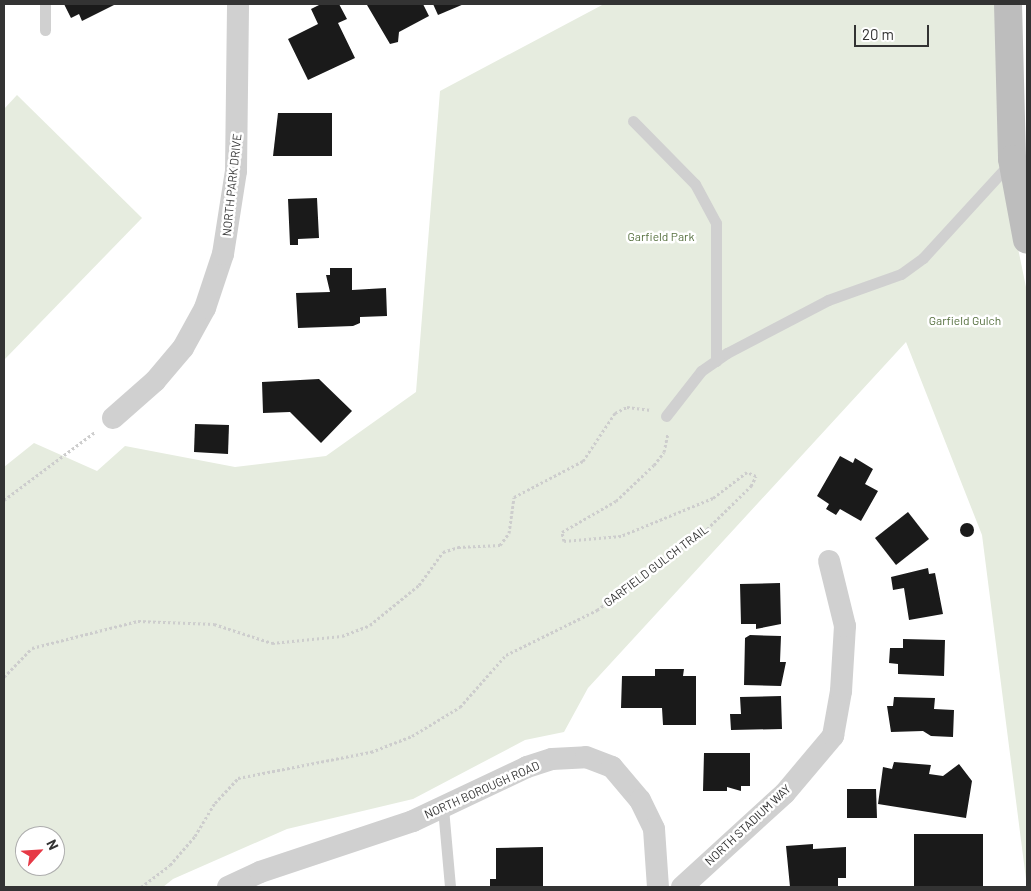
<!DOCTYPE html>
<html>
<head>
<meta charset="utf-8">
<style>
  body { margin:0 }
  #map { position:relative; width:1031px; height:891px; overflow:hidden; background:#fff; font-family:Barlow,sans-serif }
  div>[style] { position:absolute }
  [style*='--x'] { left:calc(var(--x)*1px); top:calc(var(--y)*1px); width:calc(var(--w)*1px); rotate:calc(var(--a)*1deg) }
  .green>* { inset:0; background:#e6ecdf }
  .building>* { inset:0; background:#1a1a1a }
  .round { border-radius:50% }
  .path>* { height:3px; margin-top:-1.5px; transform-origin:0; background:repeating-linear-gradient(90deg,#cdcdcd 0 2.5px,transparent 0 5px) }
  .service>* { height:11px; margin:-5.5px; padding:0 5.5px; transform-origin:5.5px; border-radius:5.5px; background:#d0d0d0 }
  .minor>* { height:22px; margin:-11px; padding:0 11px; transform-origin:11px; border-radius:11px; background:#d0d0d0 }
  .secondary>* { height:28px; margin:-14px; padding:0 14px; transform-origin:14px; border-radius:14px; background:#bdbdbd }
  span { translate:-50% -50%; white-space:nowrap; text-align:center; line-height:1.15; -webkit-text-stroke:5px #fff; paint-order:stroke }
  .street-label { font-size:12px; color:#333 }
  .park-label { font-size:12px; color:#56703f }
  .frame { position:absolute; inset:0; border:5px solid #333; pointer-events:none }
  .north { position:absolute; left:15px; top:826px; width:50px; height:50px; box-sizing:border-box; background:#fff; border:1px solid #adadad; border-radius:50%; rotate:64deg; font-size:14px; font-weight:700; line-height:20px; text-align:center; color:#333 }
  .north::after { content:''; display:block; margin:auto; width:18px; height:22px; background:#e63946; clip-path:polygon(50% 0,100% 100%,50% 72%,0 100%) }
  .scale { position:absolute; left:854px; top:25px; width:75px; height:22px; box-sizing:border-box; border:2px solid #333; border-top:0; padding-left:6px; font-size:15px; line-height:18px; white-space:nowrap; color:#333; -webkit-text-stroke:4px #fff; paint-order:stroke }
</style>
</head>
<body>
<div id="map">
  <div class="green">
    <i style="clip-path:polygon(evenodd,604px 4px,998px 4px,1012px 219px,1027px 292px,1027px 887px,982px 535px,906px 342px,588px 688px,564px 732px,525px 740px,413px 799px,287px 829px,173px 879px,163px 887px,4px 887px,4px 467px,34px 443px,97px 471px,125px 446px,235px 467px,326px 456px,416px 392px,440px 91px,604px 4px,25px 836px,55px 836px,55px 866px,25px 866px,25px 836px)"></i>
    <i style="clip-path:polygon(17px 95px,142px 218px,4px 360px,4px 109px)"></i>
  </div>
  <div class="building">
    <i style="clip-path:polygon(64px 4px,116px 4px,82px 21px,79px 14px,71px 18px)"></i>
    <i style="clip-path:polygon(321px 4px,339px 4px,347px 19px,338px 23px,355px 58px,308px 80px,288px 39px,318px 24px,311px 9px)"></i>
    <i style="clip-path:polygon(423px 4px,429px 16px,399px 32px,398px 42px,390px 44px,367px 5px)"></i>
    <i style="clip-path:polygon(433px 4px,464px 4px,438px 15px)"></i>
    <i style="clip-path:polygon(278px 113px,332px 113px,332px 156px,273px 156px)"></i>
    <i style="clip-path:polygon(317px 198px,319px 238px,298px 239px,298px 245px,290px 245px,288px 199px)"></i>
    <i style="clip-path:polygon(330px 268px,352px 268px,352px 290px,386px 288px,387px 316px,360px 317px,360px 323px,353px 326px,298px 328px,296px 293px,330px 292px,326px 275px,330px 275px)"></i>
    <i style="clip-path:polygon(319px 379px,352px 411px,321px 443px,290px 412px,263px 413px,262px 382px)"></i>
    <i style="clip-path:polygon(195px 424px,229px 425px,228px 454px,194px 452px)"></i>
    <i style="clip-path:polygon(840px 456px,853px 463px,855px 458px,873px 469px,865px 484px,878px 491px,861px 521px,840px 509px,836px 515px,826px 509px,829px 504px,817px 496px)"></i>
    <i style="clip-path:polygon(908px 512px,929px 539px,896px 565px,875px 538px)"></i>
    <i class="round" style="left:960px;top:523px;width:14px;height:14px"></i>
    <i style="clip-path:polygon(928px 568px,929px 574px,935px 573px,943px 614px,909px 620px,904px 588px,893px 590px,891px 577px)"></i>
    <i style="clip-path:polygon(780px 583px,781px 624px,756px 629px,756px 624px,741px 624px,740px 584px)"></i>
    <i style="clip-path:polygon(750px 635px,781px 636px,780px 662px,786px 662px,781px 686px,744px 685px,745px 638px)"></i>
    <i style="clip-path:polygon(903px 639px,945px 640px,944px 676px,898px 674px,898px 664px,889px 663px,890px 648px,903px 648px)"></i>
    <i style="clip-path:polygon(655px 669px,684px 669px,683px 676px,696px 676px,696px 725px,663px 725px,662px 708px,621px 708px,622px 676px,655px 676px)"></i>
    <i style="clip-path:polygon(781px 696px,782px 729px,731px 730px,730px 714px,741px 714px,740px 697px)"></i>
    <i style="clip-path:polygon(894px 697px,935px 698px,934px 709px,954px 710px,953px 737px,931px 736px,923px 731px,891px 732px,887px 706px,893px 706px)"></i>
    <i style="clip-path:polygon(704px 753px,750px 753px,750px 786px,741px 786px,741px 791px,727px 787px,727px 791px,703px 791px)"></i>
    <i style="clip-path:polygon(894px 762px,931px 765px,929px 774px,943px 776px,959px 764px,972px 781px,966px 818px,878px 804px,883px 767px,892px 769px)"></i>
    <i style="clip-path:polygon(847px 789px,876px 789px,877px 818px,847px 818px)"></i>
    <i style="clip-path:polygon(914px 834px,983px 834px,983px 887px,914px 887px)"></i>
    <i style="clip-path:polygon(813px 844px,813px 849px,846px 847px,846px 878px,838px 878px,838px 887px,790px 887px,786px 846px)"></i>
    <i style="clip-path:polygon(543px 847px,543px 887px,490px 887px,490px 879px,496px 879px,496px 848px)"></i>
  </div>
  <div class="path">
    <i style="--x:4;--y:500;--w:114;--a:-36.8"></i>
    <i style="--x:4;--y:677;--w:40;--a:-46"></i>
    <i style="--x:32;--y:648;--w:109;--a:-14.3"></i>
    <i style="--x:138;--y:621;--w:76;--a:2.3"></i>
    <i style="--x:214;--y:624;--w:61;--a:18.1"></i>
    <i style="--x:272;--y:643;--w:70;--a:-5.7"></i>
    <i style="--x:342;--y:636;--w:30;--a:-21"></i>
    <i style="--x:370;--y:625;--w:63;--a:-39.2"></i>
    <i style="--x:419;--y:585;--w:41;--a:-54"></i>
    <i style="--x:443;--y:552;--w:16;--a:-18"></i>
    <i style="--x:458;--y:547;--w:42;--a:-2.7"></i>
    <i style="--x:500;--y:545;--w:15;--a:-53"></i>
    <i style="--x:509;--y:533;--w:36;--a:-82"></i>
    <i style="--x:514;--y:497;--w:78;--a:-27.6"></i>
    <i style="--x:583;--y:461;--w:58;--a:-56.3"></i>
    <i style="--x:615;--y:413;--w:13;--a:-27"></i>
    <i style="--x:627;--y:407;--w:24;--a:7"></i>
    <i style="--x:141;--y:887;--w:36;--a:-37"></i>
    <i style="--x:170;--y:865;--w:38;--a:-49"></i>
    <i style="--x:195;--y:836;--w:39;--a:-59"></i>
    <i style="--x:215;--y:803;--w:34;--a:-47"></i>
    <i style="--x:238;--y:778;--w:136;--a:-11.1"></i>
    <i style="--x:371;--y:752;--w:44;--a:-21.3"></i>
    <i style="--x:412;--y:736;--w:56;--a:-31.1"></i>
    <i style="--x:460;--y:707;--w:69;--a:-48.5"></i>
    <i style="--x:506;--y:655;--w:102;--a:-26.3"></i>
    <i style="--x:597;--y:610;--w:68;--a:-34.9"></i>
    <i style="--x:653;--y:571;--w:68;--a:-37.9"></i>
    <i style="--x:707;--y:529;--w:62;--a:-44.3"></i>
    <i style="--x:751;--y:486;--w:11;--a:-63"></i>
    <i style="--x:756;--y:476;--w:10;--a:-156"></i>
    <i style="--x:747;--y:472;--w:43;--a:142.6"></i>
    <i style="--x:713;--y:498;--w:100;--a:157.6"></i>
    <i style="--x:621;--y:536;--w:57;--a:175"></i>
    <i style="--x:564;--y:541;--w:9;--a:-103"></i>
    <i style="--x:562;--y:532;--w:62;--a:-29.9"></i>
    <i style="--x:616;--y:501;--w:52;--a:-43.5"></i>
    <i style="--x:654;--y:465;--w:16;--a:-52"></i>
    <i style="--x:664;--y:452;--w:19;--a:-78"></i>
  </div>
  <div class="service">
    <i style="--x:45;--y:30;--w:26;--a:-90"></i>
    <i style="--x:633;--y:121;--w:88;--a:45.5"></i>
    <i style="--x:695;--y:184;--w:44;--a:61.7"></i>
    <i style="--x:716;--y:223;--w:138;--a:90"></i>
    <i style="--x:666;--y:416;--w:57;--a:-52.1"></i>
    <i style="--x:701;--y:371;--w:32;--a:-35"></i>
    <i style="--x:727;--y:353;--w:114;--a:-27.7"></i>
    <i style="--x:828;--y:300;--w:77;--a:-19.6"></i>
    <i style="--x:901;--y:274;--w:27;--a:-36"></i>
    <i style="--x:923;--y:258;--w:129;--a:-47.5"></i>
    <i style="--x:443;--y:808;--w:79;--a:84.9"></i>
  </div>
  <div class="minor">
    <i style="--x:113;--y:418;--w:56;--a:-41.4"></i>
    <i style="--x:155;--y:381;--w:43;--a:-49.7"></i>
    <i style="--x:183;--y:348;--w:46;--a:-61.2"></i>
    <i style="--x:205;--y:308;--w:57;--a:-71.6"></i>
    <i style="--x:223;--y:254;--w:84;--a:-81.1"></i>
    <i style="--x:236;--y:171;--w:167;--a:-89.3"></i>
    <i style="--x:228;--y:887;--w:35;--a:-25"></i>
    <i style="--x:260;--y:872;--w:161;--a:-18.4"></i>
    <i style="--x:413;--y:821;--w:126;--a:-25.3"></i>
    <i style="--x:527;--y:767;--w:26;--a:-18"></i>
    <i style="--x:552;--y:759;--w:34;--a:-3"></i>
    <i style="--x:586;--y:757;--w:28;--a:21"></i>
    <i style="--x:612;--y:767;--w:43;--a:49.7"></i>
    <i style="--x:640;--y:800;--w:32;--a:64"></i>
    <i style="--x:654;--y:829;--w:58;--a:86.1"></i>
    <i style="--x:682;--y:887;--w:139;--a:-42.4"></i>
    <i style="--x:785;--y:793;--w:75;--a:-49.9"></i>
    <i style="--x:833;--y:736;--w:46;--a:-79.9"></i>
    <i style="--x:841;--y:691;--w:65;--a:-86.5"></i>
    <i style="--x:845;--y:626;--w:67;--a:-103.8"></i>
  </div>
  <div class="secondary">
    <i style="--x:1008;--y:4;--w:155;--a:88.5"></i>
    <i style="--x:1012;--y:159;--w:82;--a:79.5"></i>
  </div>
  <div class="street-label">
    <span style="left:232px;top:185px;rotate:-84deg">NORTH PARK DRIVE</span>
    <span style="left:656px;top:566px;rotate:-37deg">GARFIELD GULCH TRAIL</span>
    <span style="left:482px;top:790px;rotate:-24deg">NORTH BOROUGH ROAD</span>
    <span style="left:748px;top:825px;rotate:-43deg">NORTH STADIUM WAY</span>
  </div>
  <div class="park-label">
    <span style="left:661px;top:237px">Garfield Park</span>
    <span style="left:965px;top:321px">Garfield Gulch</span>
  </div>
  <div class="frame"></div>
  <div class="north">N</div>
  <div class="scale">20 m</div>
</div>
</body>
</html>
